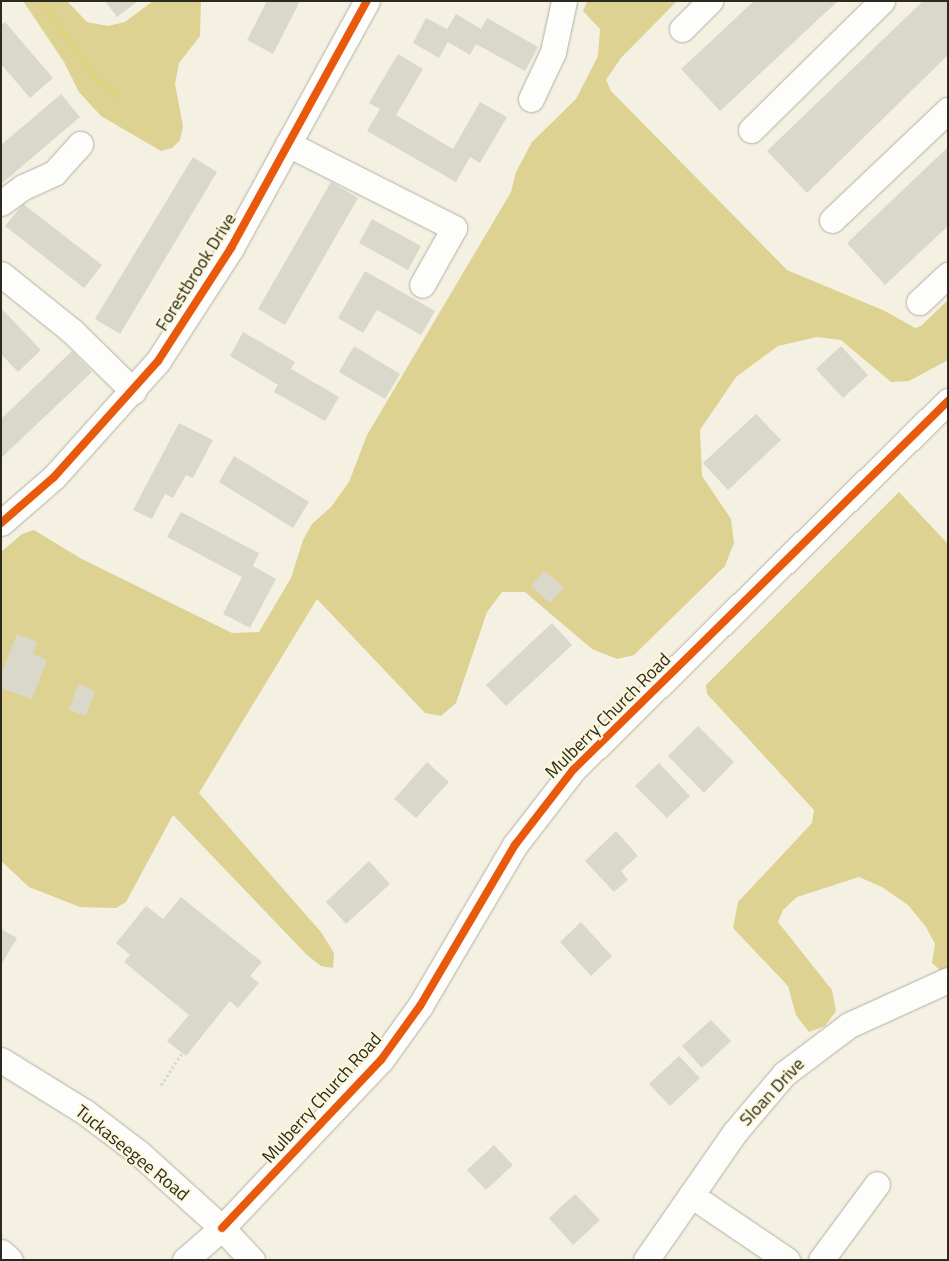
<!DOCTYPE html>
<html>
<head>
<meta charset="utf-8">
<style>
  body { margin:0 }
  #map { position:relative; width:949px; height:1261px; overflow:hidden; background:#f4f1e2; font-family:"Titillium Web",sans-serif }
  div>[style] { position:absolute }
  [style*='--x'] { left:calc(var(--x)*1px); top:calc(var(--y)*1px); width:calc(var(--w)*1px); rotate:calc(var(--a)*1deg) }
  .forest>* { inset:0; background:#ddd291 }
  .stream>* { height:6px; margin:-3px; padding:0 3px; transform-origin:3px; border-radius:3px; background:#e0d284 }
  .building>* { inset:0; background:#dad8cb }
  .path>* { height:3px; margin-top:-1.5px; transform-origin:0; background:repeating-linear-gradient(90deg,#d8d7d2 0 2.5px,transparent 0 5px) }
  .roads { filter:drop-shadow(0 0 1px #b1b0a3) drop-shadow(0 0 1px #b1b0a3) }
  .minor>* { height:25px; margin:-12.5px; padding:0 12.5px; transform-origin:12.5px; border-radius:12.5px; background:#fdfdfb }
  .cycleway>* { height:8px; margin:-4px; padding:0 4px; transform-origin:4px; border-radius:4px; background:#e8590c }
  span { translate:-50% -50%; white-space:nowrap; text-align:center; line-height:1.15; -webkit-text-stroke:4px #fcf7da; paint-order:stroke }
  .street-label { font-size:18px; color:#2c2a1f }
  .frame { position:absolute; inset:0; border:2px solid #2c2a1f; pointer-events:none }
</style>
</head>
<body>
<div id="map">
  <div class="forest">
    <i style="clip-path:polygon(23px 1px,67px 1px,87px 22px,108px 26px,125px 22px,153px 1px,201px 1px,200px 36px,179px 63px,175px 84px,183px 126px,180px 140px,172px 148px,161px 151px,101px 116px,79px 92px,64px 62px)"></i>
    <i style="clip-path:polygon(587px 1px,677px 1px,621px 58px,606px 80px,611px 91px,787px 270px,885px 311px,915px 328px,921px 326px,948px 300px,948px 360px,909px 381px,891px 382px,841px 340px,817px 337px,778px 346px,736px 377px,700px 430px,702px 476px,731px 519px,734px 543px,725px 566px,634px 655px,617px 659px,592px 649px,525px 592px,502px 592px,487px 612px,456px 703px,441px 716px,425px 713px,317px 599px,199px 793px,321px 932px,334px 953px,333px 968px,321px 966px,307px 955px,173px 815px,126px 902px,116px 908px,80px 907px,29px 887px,1px 861px,1px 552px,22px 534px,34px 530px,80px 558px,232px 633px,259px 632px,291px 578px,303px 540px,312px 524px,331px 507px,349px 482px,367px 435px,511px 192px,516px 172px,532px 142px,576px 99px,598px 56px,600px 29px,583px 11px)"></i>
    <i style="clip-path:polygon(899px 492px,948px 544px,948px 969px,940px 970px,932px 963px,935px 944px,926px 927px,908px 905px,882px 887px,859px 877px,797px 897px,783px 910px,778px 922px,832px 990px,836px 1011px,825px 1026px,809px 1032px,796px 1015px,788px 986px,733px 928px,738px 902px,812px 823px,814px 810px,707px 694px,706px 685px)"></i>
  </div>
  <div class="stream">
    <i style="--x:41;--y:1;--w:93;--a:54.6"></i>
    <i style="--x:95;--y:77;--w:30;--a:41"></i>
  </div>
  <div class="building">
    <i style="clip-path:polygon(105px 1px,138px 1px,117px 17px)"></i>
    <i style="clip-path:polygon(267px 1px,300px 1px,273px 54px,247px 40px)"></i>
    <i style="clip-path:polygon(754px 1px,838px 1px,720px 111px,681px 69px)"></i>
    <i style="clip-path:polygon(923px 1px,948px 1px,948px 55px,807px 193px,767px 151px)"></i>
    <i style="clip-path:polygon(456px 14px,481px 29px,487px 18px,538px 47px,525px 71px,476px 44px,470px 55px,448px 42px,439px 58px,413px 43px,426px 18px,447px 29px)"></i>
    <i style="clip-path:polygon(5px 22px,53px 78px,30px 98px,1px 64px,1px 25px)"></i>
    <i style="clip-path:polygon(398px 54px,423px 69px,396px 115px,453px 149px,480px 102px,507px 117px,480px 163px,470px 157px,456px 182px,367px 131px,380px 109px,369px 103px)"></i>
    <i style="clip-path:polygon(61px 94px,80px 117px,1px 184px,1px 145px)"></i>
    <i style="clip-path:polygon(948px 147px,948px 226px,885px 285px,847px 243px)"></i>
    <i style="clip-path:polygon(193px 157px,217px 172px,120px 334px,95px 319px)"></i>
    <i style="clip-path:polygon(331px 182px,358px 198px,285px 325px,258px 309px)"></i>
    <i style="clip-path:polygon(23px 204px,102px 265px,84px 288px,5px 226px)"></i>
    <i style="clip-path:polygon(372px 219px,421px 246px,408px 270px,359px 243px)"></i>
    <i style="clip-path:polygon(365px 271px,435px 311px,421px 335px,377px 310px,363px 333px,338px 318px)"></i>
    <i style="clip-path:polygon(1px 308px,41px 350px,18px 372px,1px 354px)"></i>
    <i style="clip-path:polygon(243px 332px,295px 362px,291px 369px,339px 397px,325px 421px,274px 392px,278px 385px,230px 356px)"></i>
    <i style="clip-path:polygon(354px 346px,400px 374px,385px 399px,339px 372px)"></i>
    <i style="clip-path:polygon(841px 346px,868px 375px,843px 398px,816px 369px)"></i>
    <i style="clip-path:polygon(72px 351px,92px 372px,1px 458px,1px 419px)"></i>
    <i style="clip-path:polygon(756px 414px,781px 440px,728px 490px,703px 463px)"></i>
    <i style="clip-path:polygon(179px 423px,213px 440px,193px 478px,186px 475px,173px 498px,165px 494px,152px 519px,133px 510px)"></i>
    <i style="clip-path:polygon(234px 456px,309px 502px,293px 528px,219px 482px)"></i>
    <i style="clip-path:polygon(181px 512px,259px 553px,253px 566px,276px 579px,250px 628px,223px 614px,242px 577px,167px 537px)"></i>
    <i style="clip-path:polygon(544px 571px,564px 587px,550px 603px,531px 586px)"></i>
    <i style="clip-path:polygon(552px 623px,572px 645px,506px 706px,486px 685px)"></i>
    <i style="clip-path:polygon(17px 634px,37px 642px,33px 654px,47px 660px,32px 699px,1px 688px,1px 675px)"></i>
    <i style="clip-path:polygon(78px 684px,95px 691px,86px 716px,69px 710px)"></i>
    <i style="clip-path:polygon(698px 726px,734px 762px,704px 793px,668px 756px)"></i>
    <i style="clip-path:polygon(427px 762px,449px 782px,416px 818px,394px 799px)"></i>
    <i style="clip-path:polygon(659px 763px,690px 796px,667px 818px,635px 786px)"></i>
    <i style="clip-path:polygon(616px 831px,638px 856px,621px 871px,628px 880px,614px 892px,585px 861px)"></i>
    <i style="clip-path:polygon(369px 861px,390px 884px,346px 924px,326px 902px)"></i>
    <i style="clip-path:polygon(181px 897px,262px 962px,250px 976px,259px 983px,238px 1008px,230px 1001px,186px 1056px,167px 1041px,189px 1015px,124px 962px,130px 955px,116px 943px,146px 906px,163px 919px)"></i>
    <i style="clip-path:polygon(581px 922px,612px 956px,591px 976px,560px 942px)"></i>
    <i style="clip-path:polygon(1px 929px,17px 938px,1px 965px)"></i>
    <i style="clip-path:polygon(711px 1020px,731px 1041px,702px 1068px,682px 1046px)"></i>
    <i style="clip-path:polygon(679px 1056px,700px 1078px,670px 1106px,649px 1084px)"></i>
    <i style="clip-path:polygon(494px 1145px,513px 1165px,486px 1190px,467px 1170px)"></i>
    <i style="clip-path:polygon(575px 1194px,600px 1220px,573px 1245px,549px 1218px)"></i>
  </div>
  <div class="path">
    <i style="--x:161;--y:1085;--w:53;--a:-56.6"></i>
  </div>
  <div class="roads">
    <div class="minor">
      <i style="--x:682;--y:29;--w:40;--a:-45"></i>
      <i style="--x:531;--y:99;--w:52;--a:-64.9"></i>
      <i style="--x:553;--y:52;--w:52;--a:-77.8"></i>
      <i style="--x:751;--y:130;--w:184;--a:-44.6"></i>
      <i style="--x:288;--y:144;--w:186;--a:26.8"></i>
      <i style="--x:454;--y:228;--w:65;--a:119.3"></i>
      <i style="--x:1;--y:203;--w:27;--a:-36"></i>
      <i style="--x:23;--y:187;--w:34;--a:-24"></i>
      <i style="--x:54;--y:173;--w:39;--a:-48"></i>
      <i style="--x:832;--y:220;--w:160;--a:-43.5"></i>
      <i style="--x:1;--y:274;--w:91;--a:38.8"></i>
      <i style="--x:72;--y:331;--w:86;--a:44.5"></i>
      <i style="--x:919;--y:302;--w:40;--a:-43"></i>
      <i style="--x:1;--y:523;--w:70;--a:-41"></i>
      <i style="--x:54;--y:477;--w:156;--a:-48.1"></i>
      <i style="--x:158;--y:361;--w:135;--a:-57.1"></i>
      <i style="--x:231;--y:248;--w:282;--a:-61.2"></i>
      <i style="--x:1;--y:1060;--w:99;--a:31.8"></i>
      <i style="--x:85;--y:1112;--w:68;--a:37.2"></i>
      <i style="--x:139;--y:1153;--w:112;--a:42.1"></i>
      <i style="--x:222;--y:1228;--w:44;--a:46.8"></i>
      <i style="--x:691;--y:1195;--w:116;--a:34.1"></i>
      <i style="--x:1;--y:1252;--w:12;--a:42"></i>
      <i style="--x:185;--y:1260;--w:49;--a:-40.9"></i>
      <i style="--x:222;--y:1228;--w:231;--a:-46.6"></i>
      <i style="--x:381;--y:1060;--w:67;--a:-54.2"></i>
      <i style="--x:420;--y:1006;--w:187;--a:-59.5"></i>
      <i style="--x:515;--y:845;--w:95;--a:-52.3"></i>
      <i style="--x:573;--y:770;--w:526;--a:-44.54"></i>
      <i style="--x:646;--y:1260;--w:156;--a:-55.2"></i>
      <i style="--x:735;--y:1132;--w:76;--a:-49.8"></i>
      <i style="--x:784;--y:1074;--w:81;--a:-37"></i>
      <i style="--x:849;--y:1025;--w:109;--a:-24.4"></i>
      <i style="--x:821;--y:1260;--w:94;--a:-53.6"></i>
    </div>
  </div>
  <div class="cycleway">
    <i style="--x:1;--y:523;--w:70;--a:-41"></i>
    <i style="--x:54;--y:477;--w:156;--a:-48.1"></i>
    <i style="--x:158;--y:361;--w:135;--a:-57.1"></i>
    <i style="--x:231;--y:248;--w:282;--a:-61.2"></i>
    <i style="--x:222;--y:1228;--w:231;--a:-46.6"></i>
    <i style="--x:381;--y:1060;--w:67;--a:-54.2"></i>
    <i style="--x:420;--y:1006;--w:187;--a:-59.5"></i>
    <i style="--x:515;--y:845;--w:95;--a:-52.3"></i>
    <i style="--x:573;--y:770;--w:526;--a:-44.54"></i>
  </div>
  <div class="street-label">
    <span style="left:196px;top:272px;rotate:-58deg">Forestbrook Drive</span>
    <span style="left:608px;top:716px;rotate:-45deg">Mulberry Church Road</span>
    <span style="left:772px;top:1092px;rotate:-47deg">Sloan Drive</span>
    <span style="left:322px;top:1098px;rotate:-48deg">Mulberry Church Road</span>
    <span style="left:132px;top:1153px;rotate:39deg">Tuckaseegee Road</span>
  </div>
  <div class="frame"></div>
</div>
</body>
</html>
